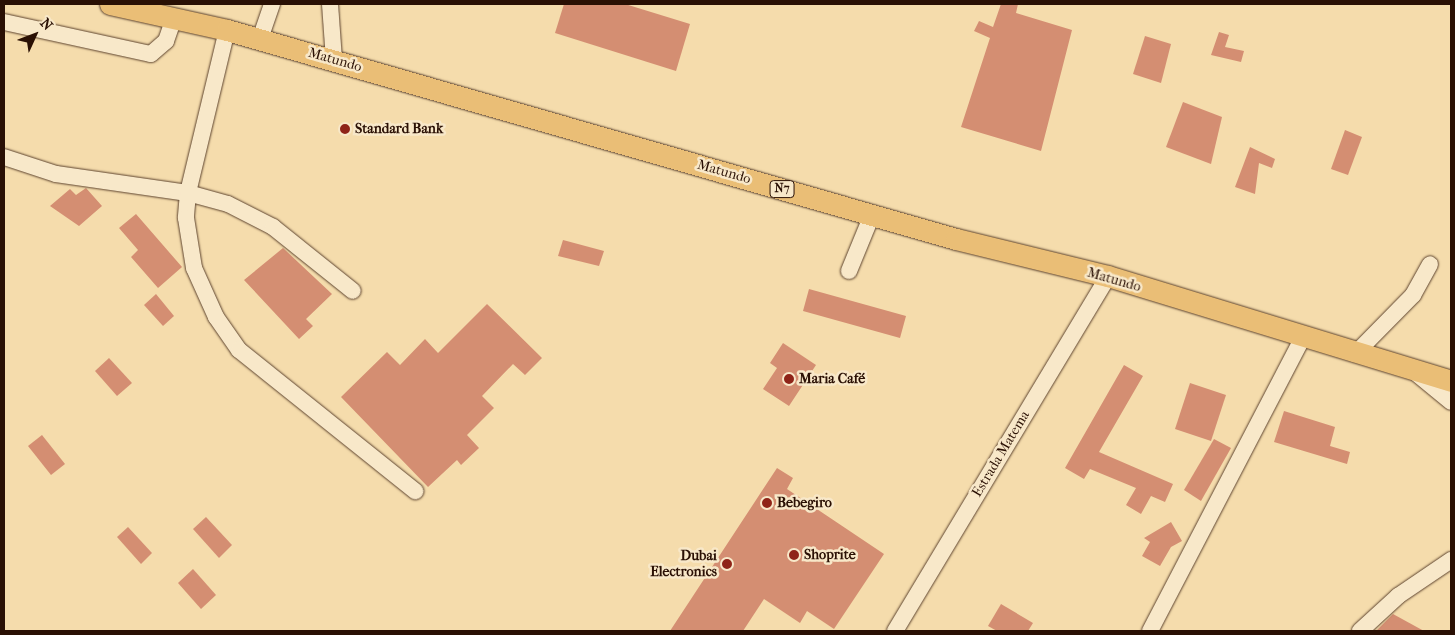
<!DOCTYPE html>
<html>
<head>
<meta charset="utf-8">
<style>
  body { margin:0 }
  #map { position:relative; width:1455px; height:635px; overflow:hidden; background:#f5dcac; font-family:"IM FELL French Canon",serif }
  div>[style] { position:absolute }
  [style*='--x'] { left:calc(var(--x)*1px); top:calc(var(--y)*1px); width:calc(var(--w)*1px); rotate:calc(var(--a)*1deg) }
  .building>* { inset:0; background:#d48e72 }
  .roads { filter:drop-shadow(0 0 1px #5d432e) drop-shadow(0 0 1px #5d432e) }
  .minor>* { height:16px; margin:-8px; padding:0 8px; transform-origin:8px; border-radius:8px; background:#f8e8c9 }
  .major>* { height:21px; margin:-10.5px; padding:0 10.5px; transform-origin:10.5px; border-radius:10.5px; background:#eabe76 }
  .dots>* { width:14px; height:14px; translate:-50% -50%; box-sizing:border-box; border:2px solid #f8e8c9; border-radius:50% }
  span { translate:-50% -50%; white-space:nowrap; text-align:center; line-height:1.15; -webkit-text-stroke:5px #f8e8c9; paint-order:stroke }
  .shield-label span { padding:1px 4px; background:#f8e8c9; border:1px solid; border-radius:4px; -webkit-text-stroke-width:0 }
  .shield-label { font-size:12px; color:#2a1004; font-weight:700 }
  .street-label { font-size:14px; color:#2a1004 }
  .poi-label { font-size:14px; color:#2a1004; font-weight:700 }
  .left { translate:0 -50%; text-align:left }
  .right { translate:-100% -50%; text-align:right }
  .frame { position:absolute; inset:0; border:5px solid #2a1004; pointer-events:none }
  .north { position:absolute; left:10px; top:10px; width:50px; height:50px; -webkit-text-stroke:4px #f8e8c9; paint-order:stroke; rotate:47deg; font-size:14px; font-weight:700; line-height:20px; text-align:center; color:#2a1004 }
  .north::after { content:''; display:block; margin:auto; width:18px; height:22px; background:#2a1004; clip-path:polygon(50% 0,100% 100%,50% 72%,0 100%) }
</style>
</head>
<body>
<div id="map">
  <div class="building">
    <i style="clip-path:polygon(564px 4px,625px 4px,690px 24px,676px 71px,555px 33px)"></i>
    <i style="clip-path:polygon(1001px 4px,1018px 4px,1016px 13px,1072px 30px,1041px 151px,961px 127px,990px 38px,974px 31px,979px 21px,993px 27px)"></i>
    <i style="clip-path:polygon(1219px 32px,1229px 35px,1225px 47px,1244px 51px,1241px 62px,1211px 55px)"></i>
    <i style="clip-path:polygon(1145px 36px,1171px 44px,1161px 83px,1133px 74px)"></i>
    <i style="clip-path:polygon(1183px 102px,1222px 117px,1211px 164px,1166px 147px)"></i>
    <i style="clip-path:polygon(1345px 130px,1362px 137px,1348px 175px,1331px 169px)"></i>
    <i style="clip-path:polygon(1250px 147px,1275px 159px,1272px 168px,1259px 163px,1255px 194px,1235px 187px)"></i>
    <i style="clip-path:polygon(86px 188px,102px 206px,79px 226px,50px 206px,70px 189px,76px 195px)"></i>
    <i style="clip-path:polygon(136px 214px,182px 267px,158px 288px,131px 257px,138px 250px,119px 228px)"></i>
    <i style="clip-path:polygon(563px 240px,604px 251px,599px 266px,558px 256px)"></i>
    <i style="clip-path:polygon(283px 248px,332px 294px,306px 319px,313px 326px,299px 339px,244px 280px)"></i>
    <i style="clip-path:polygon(809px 289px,906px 316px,900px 338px,803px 311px)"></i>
    <i style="clip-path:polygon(156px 294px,174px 316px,163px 326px,144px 305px)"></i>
    <i style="clip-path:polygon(487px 304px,542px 358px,525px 375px,513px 364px,482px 396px,494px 408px,467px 435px,479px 448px,461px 465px,457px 460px,428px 487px,341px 397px,387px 352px,400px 365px,425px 339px,438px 353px)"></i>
    <i style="clip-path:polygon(783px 343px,816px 365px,789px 406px,763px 389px,777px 368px,770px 363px)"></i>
    <i style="clip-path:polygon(109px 358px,132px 383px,117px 396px,95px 371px)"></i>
    <i style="clip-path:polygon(1124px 365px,1143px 376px,1099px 452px,1173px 484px,1165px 502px,1151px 496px,1141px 514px,1126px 505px,1136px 488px,1090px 469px,1084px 479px,1065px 468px)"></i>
    <i style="clip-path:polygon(1190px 383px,1226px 395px,1211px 441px,1175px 429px)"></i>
    <i style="clip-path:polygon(1284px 411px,1335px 427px,1330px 446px,1350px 452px,1347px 464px,1274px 442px)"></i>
    <i style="clip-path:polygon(42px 435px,65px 464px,51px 475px,28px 446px)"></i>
    <i style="clip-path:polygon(1214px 439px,1231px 448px,1201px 501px,1184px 490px)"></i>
    <i style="clip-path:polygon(777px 468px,793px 478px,787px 489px,884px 554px,834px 629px,807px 611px,800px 623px,764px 599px,743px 631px,670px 631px)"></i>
    <i style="clip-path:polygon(206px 517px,232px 545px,219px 558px,193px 529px)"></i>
    <i style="clip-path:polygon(1171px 522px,1182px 541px,1171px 547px,1160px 566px,1142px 556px,1150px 542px,1144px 538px)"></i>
    <i style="clip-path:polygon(128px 527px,152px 553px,141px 564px,117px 537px)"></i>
    <i style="clip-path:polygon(193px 569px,216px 595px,201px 609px,178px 583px)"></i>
    <i style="clip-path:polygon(1001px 604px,1033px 623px,1028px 631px,997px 631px,988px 626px)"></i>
    <i style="clip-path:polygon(1393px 614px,1424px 631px,1376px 631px)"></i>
  </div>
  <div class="roads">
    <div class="minor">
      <i style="--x:330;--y:4;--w:56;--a:85.9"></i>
      <i style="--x:4;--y:22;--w:150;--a:12.3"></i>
      <i style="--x:151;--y:54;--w:20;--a:-41"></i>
      <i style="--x:166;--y:41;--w:24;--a:-71"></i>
      <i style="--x:227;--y:30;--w:168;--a:103.5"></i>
      <i style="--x:188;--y:193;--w:25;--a:95"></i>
      <i style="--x:186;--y:218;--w:51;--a:80.9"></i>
      <i style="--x:194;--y:268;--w:54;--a:65.8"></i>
      <i style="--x:216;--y:317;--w:40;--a:55.1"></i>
      <i style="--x:239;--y:350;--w:226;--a:38.7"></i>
      <i style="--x:260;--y:39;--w:37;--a:-71"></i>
      <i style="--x:4;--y:157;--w:55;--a:18.1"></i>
      <i style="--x:56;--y:174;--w:133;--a:8.2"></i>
      <i style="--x:188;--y:193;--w:41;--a:15.4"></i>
      <i style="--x:228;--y:204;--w:51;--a:27.1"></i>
      <i style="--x:273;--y:227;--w:102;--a:38.7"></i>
      <i style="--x:849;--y:271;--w:61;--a:-67.7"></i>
      <i style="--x:1355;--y:354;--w:83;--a:-45.5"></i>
      <i style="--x:1413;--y:295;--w:35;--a:-61"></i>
      <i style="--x:1416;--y:373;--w:45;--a:39.6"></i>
      <i style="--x:895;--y:631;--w:414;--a:-59"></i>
      <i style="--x:1150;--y:631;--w:329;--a:-62.5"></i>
      <i style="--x:1360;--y:631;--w:52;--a:-42.6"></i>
      <i style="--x:1398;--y:596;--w:64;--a:-34.2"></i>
    </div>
    <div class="major">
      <i style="--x:110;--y:4;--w:120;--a:12.5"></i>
      <i style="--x:227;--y:30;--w:758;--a:16"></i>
      <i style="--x:956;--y:239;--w:156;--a:13.7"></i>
      <i style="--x:1108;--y:276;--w:359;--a:17"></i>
    </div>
  </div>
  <div class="dots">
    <i style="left:345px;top:129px;background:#8f2418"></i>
    <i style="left:789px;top:379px;background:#8f2418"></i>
    <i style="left:767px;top:503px;background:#8f2418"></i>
    <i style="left:794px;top:555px;background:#8f2418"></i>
    <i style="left:727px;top:564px;background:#8f2418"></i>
  </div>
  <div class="shield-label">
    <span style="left:782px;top:189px">N7</span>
  </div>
  <div class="street-label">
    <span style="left:335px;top:60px;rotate:16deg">Matundo</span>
    <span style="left:724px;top:172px;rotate:16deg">Matundo</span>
    <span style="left:1114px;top:280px;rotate:16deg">Matundo</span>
    <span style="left:1001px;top:454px;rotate:-59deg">Estrada Matema</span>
  </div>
  <div class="poi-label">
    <span class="left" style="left:355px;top:129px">Standard Bank</span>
    <span class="left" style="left:799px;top:379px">Maria Café</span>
    <span class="left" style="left:777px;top:503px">Bebegiro</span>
    <span class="left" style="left:804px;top:555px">Shoprite</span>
    <span class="right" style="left:717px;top:564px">Dubai<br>Electronics</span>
  </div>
  <div class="frame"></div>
  <div class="north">N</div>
</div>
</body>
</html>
